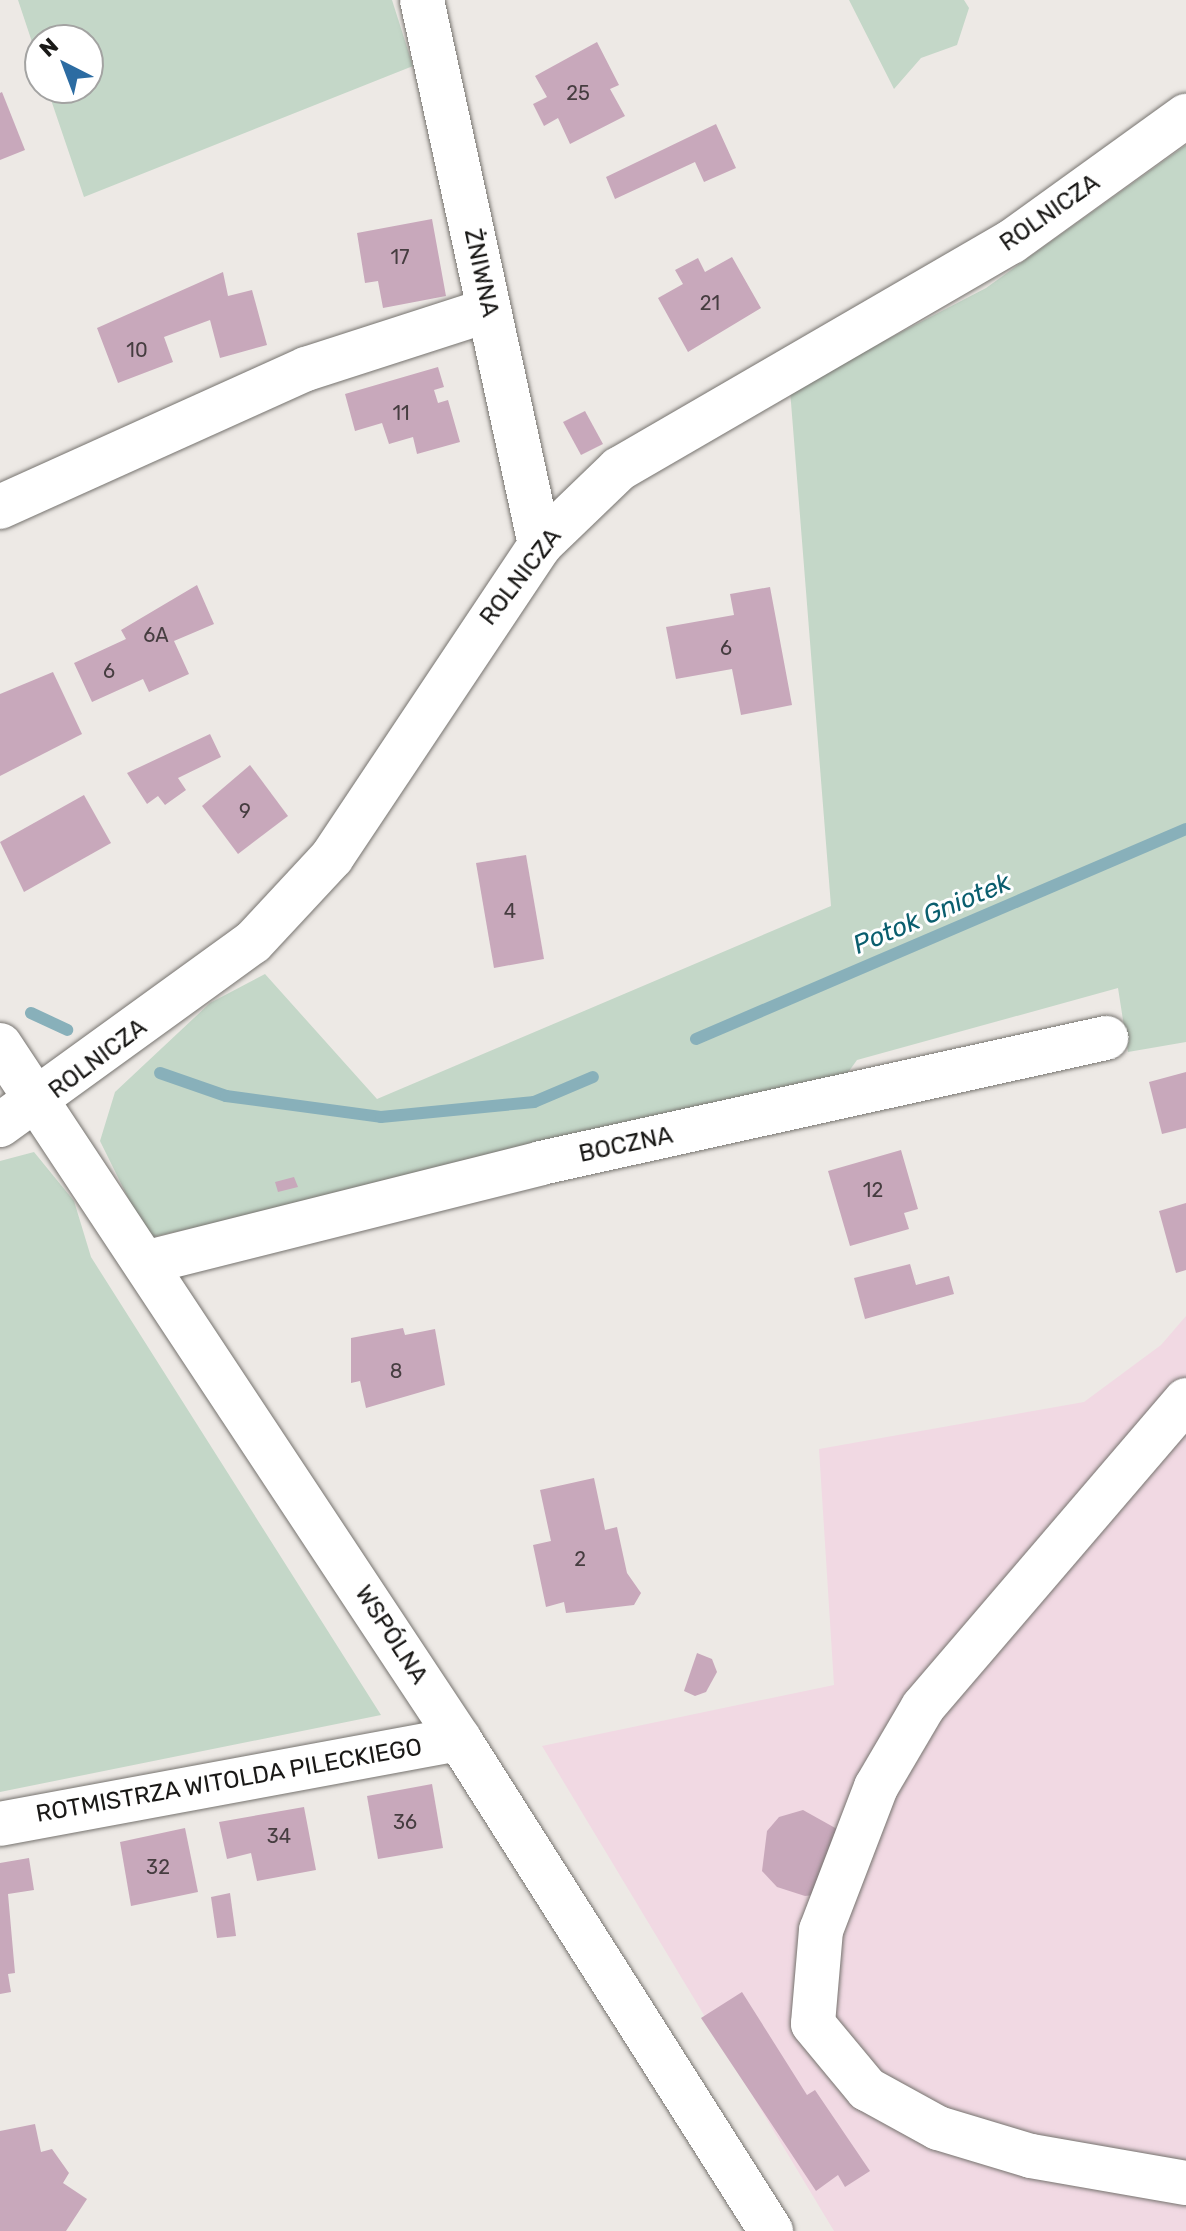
<!DOCTYPE html>
<html>
<head>
<meta charset="utf-8">
<style>
  body { margin:0 }
  #map { position:relative; width:1186px; height:2231px; overflow:hidden; background:#ede9e5; font-family:Rubik,sans-serif }
  div>[style] { position:absolute }
  [style*='--x'] { left:calc(var(--x)*1px); top:calc(var(--y)*1px); width:calc(var(--w)*1px); rotate:calc(var(--a)*1deg) }
  .industrial>* { inset:0; background:#f1d9e3 }
  .green>* { inset:0; background:#c4d7c8 }
  .stream>* { height:12px; margin:-6px; padding:0 6px; transform-origin:6px; border-radius:6px; background:#88b0ba }
  .building>* { inset:0; background:#c8a8bb }
  .roads { filter:drop-shadow(0 0 2px #76736f) drop-shadow(0 0 2px #76736f) }
  .minor>* { height:44px; margin:-22px; padding:0 22px; transform-origin:22px; border-radius:22px; background:#fff }
  span { translate:-50% -50%; white-space:nowrap; text-align:center; line-height:1.15; -webkit-text-stroke:6px #fff; paint-order:stroke }
  .number-label { font-size:20px; color:#463d40 }
  .number-label span { -webkit-text-stroke-width:0 }
  .street-label { font-size:24px; color:#1a1917 }
  .water-label { font-size:26px; color:#0a5e6e; font-style:italic }
  .north { position:absolute; left:24px; top:24px; width:80px; height:80px; box-sizing:border-box; background:#fff; border:2px solid #a3a3a2; border-radius:50%; rotate:318deg; font-size:22px; font-weight:700; line-height:32px; text-align:center; color:#1a1917 }
  .north::after { content:''; display:block; margin:auto; width:28px; height:36px; background:#2c6ca2; clip-path:polygon(50% 0,100% 100%,50% 72%,0 100%) }
</style>
</head>
<body>
<div id="map">
  <div class="industrial">
    <i style="clip-path:polygon(1186px 1316px,1186px 2231px,834px 2231px,542px 1746px,834px 1685px,819px 1449px,1084px 1402px,1161px 1345px)"></i>
  </div>
  <div class="green">
    <i style="clip-path:polygon(18px 0,392px 0,413px 66px,84px 197px,47px 88px,88px 88px,88px 40px,40px 40px,40px 66px)"></i>
    <i style="clip-path:polygon(849px 0,964px 0,969px 8px,957px 45px,921px 58px,894px 89px)"></i>
    <i style="clip-path:polygon(1186px 145px,1186px 1042px,1128px 1052px,1118px 988px,857px 1060px,839px 1085px,148px 1238px,100px 1141px,115px 1092px,210px 1003px,265px 974px,377px 1099px,831px 906px,790px 390px,986px 288px)"></i>
    <i style="clip-path:polygon(34px 1152px,74px 1201px,91px 1257px,381px 1715px,0 1792px,0 1161px)"></i>
  </div>
  <div class="stream">
    <i style="--x:31;--y:1013;--w:40;--a:25"></i>
    <i style="--x:696;--y:1039;--w:533;--a:-23.2"></i>
    <i style="--x:160;--y:1073;--w:70;--a:19.2"></i>
    <i style="--x:226;--y:1096;--w:156;--a:7.7"></i>
    <i style="--x:381;--y:1117;--w:154;--a:-5.6"></i>
    <i style="--x:534;--y:1102;--w:64;--a:-23"></i>
  </div>
  <div class="building">
    <i style="clip-path:polygon(597px 42px,619px 85px,610px 89px,625px 116px,570px 144px,558px 118px,544px 126px,533px 104px,547px 97px,535px 76px)"></i>
    <i style="clip-path:polygon(2px 92px,25px 150px,0 160px,0 93px)"></i>
    <i style="clip-path:polygon(716px 124px,736px 168px,704px 182px,695px 162px,615px 199px,606px 177px)"></i>
    <i style="clip-path:polygon(432px 219px,446px 296px,383px 308px,378px 281px,365px 283px,357px 233px)"></i>
    <i style="clip-path:polygon(732px 257px,761px 308px,688px 352px,658px 298px,683px 284px,675px 270px,698px 258px,705px 272px)"></i>
    <i style="clip-path:polygon(223px 272px,228px 296px,252px 290px,267px 345px,220px 358px,210px 320px,164px 337px,173px 362px,118px 383px,97px 328px)"></i>
    <i style="clip-path:polygon(438px 367px,444px 387px,434px 390px,438px 403px,448px 400px,460px 442px,417px 454px,413px 437px,389px 444px,382px 423px,355px 431px,345px 394px)"></i>
    <i style="clip-path:polygon(585px 411px,603px 444px,581px 455px,563px 422px)"></i>
    <i style="clip-path:polygon(197px 585px,214px 624px,174px 641px,189px 674px,149px 692px,143px 679px,92px 702px,74px 663px,126px 639px,121px 630px)"></i>
    <i style="clip-path:polygon(770px 587px,792px 705px,741px 715px,732px 669px,676px 679px,666px 627px,734px 615px,730px 594px)"></i>
    <i style="clip-path:polygon(53px 672px,82px 734px,0 776px,0 694px)"></i>
    <i style="clip-path:polygon(210px 734px,221px 757px,178px 778px,186px 790px,165px 805px,158px 796px,147px 804px,127px 773px)"></i>
    <i style="clip-path:polygon(250px 765px,288px 816px,238px 854px,202px 806px)"></i>
    <i style="clip-path:polygon(84px 795px,111px 843px,24px 892px,0 842px)"></i>
    <i style="clip-path:polygon(526px 855px,544px 959px,494px 968px,476px 863px)"></i>
    <i style="clip-path:polygon(1186px 1072px,1186px 1128px,1162px 1134px,1149px 1082px)"></i>
    <i style="clip-path:polygon(901px 1150px,918px 1209px,904px 1213px,909px 1229px,850px 1246px,828px 1171px)"></i>
    <i style="clip-path:polygon(294px 1177px,298px 1187px,278px 1192px,275px 1182px)"></i>
    <i style="clip-path:polygon(1186px 1203px,1186px 1270px,1176px 1273px,1159px 1211px)"></i>
    <i style="clip-path:polygon(910px 1264px,916px 1285px,949px 1276px,954px 1294px,865px 1319px,854px 1278px)"></i>
    <i style="clip-path:polygon(403px 1328px,405px 1335px,435px 1329px,445px 1385px,366px 1408px,360px 1381px,351px 1383px,351px 1338px)"></i>
    <i style="clip-path:polygon(594px 1478px,605px 1530px,617px 1527px,627px 1573px,641px 1593px,634px 1605px,566px 1613px,564px 1602px,546px 1607px,533px 1545px,551px 1541px,540px 1490px)"></i>
    <i style="clip-path:polygon(697px 1653px,712px 1659px,717px 1672px,706px 1692px,695px 1696px,684px 1691px)"></i>
    <i style="clip-path:polygon(432px 1784px,443px 1848px,378px 1859px,367px 1796px)"></i>
    <i style="clip-path:polygon(304px 1807px,316px 1870px,257px 1881px,251px 1853px,227px 1859px,219px 1822px)"></i>
    <i style="clip-path:polygon(803px 1810px,837px 1829px,814px 1895px,805px 1896px,777px 1887px,762px 1871px,767px 1831px,779px 1817px)"></i>
    <i style="clip-path:polygon(185px 1828px,198px 1892px,131px 1906px,120px 1842px)"></i>
    <i style="clip-path:polygon(29px 1858px,34px 1890px,8px 1894px,15px 1973px,8px 1974px,11px 1992px,0 1994px,0 1863px)"></i>
    <i style="clip-path:polygon(230px 1893px,236px 1936px,217px 1938px,211px 1897px)"></i>
    <i style="clip-path:polygon(742px 1992px,807px 2095px,815px 2090px,870px 2171px,845px 2187px,838px 2175px,816px 2191px,701px 2018px)"></i>
    <i style="clip-path:polygon(35px 2124px,41px 2152px,52px 2149px,69px 2173px,63px 2183px,87px 2199px,66px 2231px,0 2231px,0 2131px)"></i>
  </div>
  <div class="roads">
    <div class="minor">
      <i style="--x:422;--y:0;--w:558;--a:77.78"></i>
      <i style="--x:0;--y:507;--w:336;--a:-24.3"></i>
      <i style="--x:306;--y:369;--w:192;--a:-17.9"></i>
      <i style="--x:0;--y:1045;--w:832;--a:56.52"></i>
      <i style="--x:459;--y:1739;--w:583;--a:57.62"></i>
      <i style="--x:0;--y:1125;--w:312;--a:-35.9"></i>
      <i style="--x:253;--y:942;--w:116;--a:-47.1"></i>
      <i style="--x:332;--y:857;--w:375;--a:-56.3"></i>
      <i style="--x:540;--y:545;--w:110;--a:-43.9"></i>
      <i style="--x:619;--y:469;--w:453;--a:-30.1"></i>
      <i style="--x:1011;--y:242;--w:216;--a:-35.8"></i>
      <i style="--x:148;--y:1262;--w:405;--a:-14.1"></i>
      <i style="--x:541;--y:1163;--w:579;--a:-12.48"></i>
      <i style="--x:1186;--y:1400;--w:404;--a:130.6"></i>
      <i style="--x:923;--y:1707;--w:93;--a:120.4"></i>
      <i style="--x:876;--y:1787;--w:153;--a:111"></i>
      <i style="--x:821;--y:1930;--w:94;--a:94.9"></i>
      <i style="--x:813;--y:2024;--w:85;--a:50.3"></i>
      <i style="--x:867;--y:2089;--w:81;--a:28.8"></i>
      <i style="--x:938;--y:2128;--w:97;--a:16.8"></i>
      <i style="--x:1031;--y:2156;--w:157;--a:9.9"></i>
      <i style="--x:0;--y:1824;--w:467;--a:-10.5"></i>
    </div>
  </div>
  <div class="number-label">
    <span style="left:578px;top:93px">25</span>
    <span style="left:400px;top:257px">17</span>
    <span style="left:710px;top:303px">21</span>
    <span style="left:137px;top:350px">10</span>
    <span style="left:401px;top:413px">11</span>
    <span style="left:156px;top:635px">6A</span>
    <span style="left:726px;top:648px">6</span>
    <span style="left:109px;top:671px">6</span>
    <span style="left:245px;top:811px">9</span>
    <span style="left:510px;top:911px">4</span>
    <span style="left:873px;top:1190px">12</span>
    <span style="left:396px;top:1371px">8</span>
    <span style="left:580px;top:1559px">2</span>
    <span style="left:405px;top:1822px">36</span>
    <span style="left:279px;top:1836px">34</span>
    <span style="left:158px;top:1867px">32</span>
  </div>
  <div class="street-label">
    <span style="left:1050px;top:213px;rotate:-35deg">ROLNICZA</span>
    <span style="left:481px;top:273px;rotate:78deg">ŻNIWNA</span>
    <span style="left:521px;top:577px;rotate:-52deg">ROLNICZA</span>
    <span style="left:98px;top:1059px;rotate:-37deg">ROLNICZA</span>
    <span style="left:626px;top:1145px;rotate:-12deg">BOCZNA</span>
    <span style="left:391px;top:1635px;rotate:57deg">WSPÓLNA</span>
    <span style="left:229px;top:1781px;rotate:-10deg">ROTMISTRZA WITOLDA PILECKIEGO</span>
  </div>
  <div class="water-label">
    <span style="left:932px;top:914px;rotate:-23deg">Potok Gniotek</span>
  </div>
  <div class="north">N</div>
</div>
</body>
</html>
